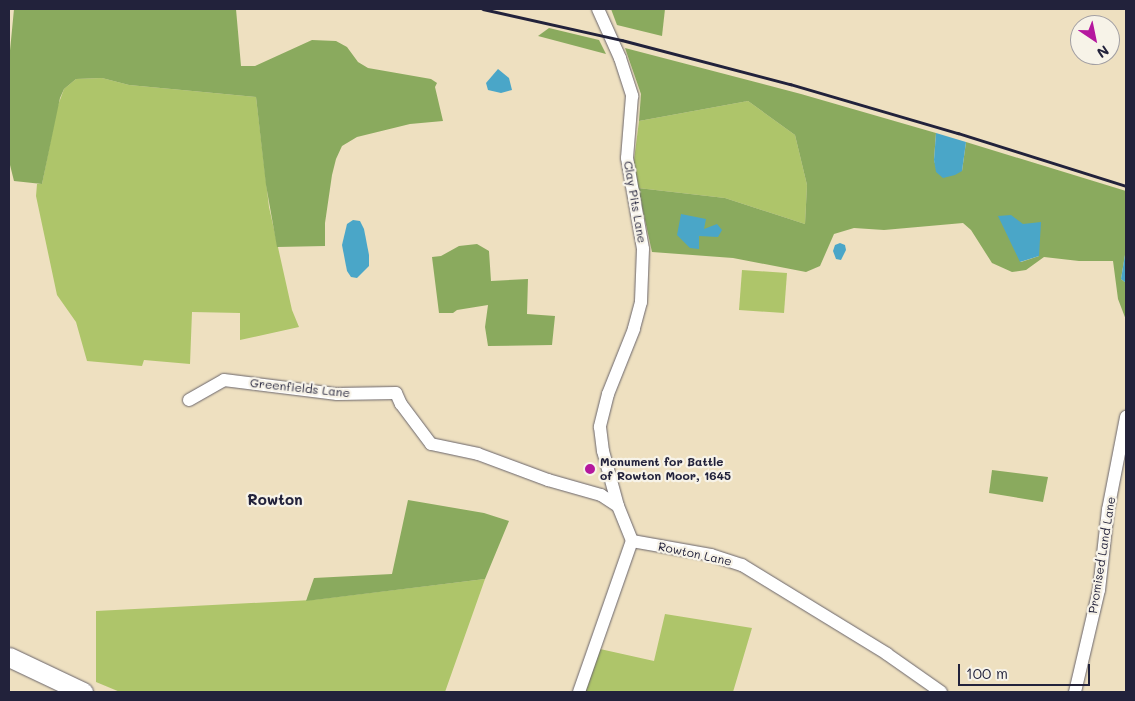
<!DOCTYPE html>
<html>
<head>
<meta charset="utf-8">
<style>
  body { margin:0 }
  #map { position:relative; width:1135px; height:701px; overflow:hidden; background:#eee0c0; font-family:Mali,sans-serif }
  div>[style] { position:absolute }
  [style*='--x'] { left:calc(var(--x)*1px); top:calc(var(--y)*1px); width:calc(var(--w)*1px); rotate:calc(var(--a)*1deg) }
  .green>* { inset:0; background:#aec56a }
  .forest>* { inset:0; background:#8aaa5e }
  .water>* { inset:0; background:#4aa6c8 }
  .roads { filter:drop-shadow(0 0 1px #69646a) drop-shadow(0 0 1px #69646a) }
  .minor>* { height:12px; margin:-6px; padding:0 6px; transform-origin:6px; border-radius:6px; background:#fff }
  .highway>* { height:19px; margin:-9.5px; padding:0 9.5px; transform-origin:9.5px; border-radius:9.5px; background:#fff }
  .rail>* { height:2.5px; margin:-1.25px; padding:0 1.25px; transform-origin:1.25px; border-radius:1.25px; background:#22223b }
  .dots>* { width:14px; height:14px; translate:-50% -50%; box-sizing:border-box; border:2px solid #f7f3e8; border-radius:50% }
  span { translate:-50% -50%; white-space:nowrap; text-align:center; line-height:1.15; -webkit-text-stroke:4.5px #f7f3e8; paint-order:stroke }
  .street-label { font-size:12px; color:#22223b }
  .poi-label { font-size:12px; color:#22223b; font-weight:700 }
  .left { translate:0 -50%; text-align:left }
  .quarter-label { font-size:15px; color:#22223b; font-weight:700 }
  .frame { position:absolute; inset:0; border:10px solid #22223b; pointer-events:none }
  .north { position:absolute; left:1070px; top:15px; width:50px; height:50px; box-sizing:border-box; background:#f7f3e8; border:1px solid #a29fa3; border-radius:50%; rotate:146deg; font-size:14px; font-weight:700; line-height:20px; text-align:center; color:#22223b }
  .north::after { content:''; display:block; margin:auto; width:18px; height:22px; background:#b5179e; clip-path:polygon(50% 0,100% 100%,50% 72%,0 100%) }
  .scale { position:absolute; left:958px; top:664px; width:132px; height:22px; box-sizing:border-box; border:2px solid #22223b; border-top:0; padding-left:6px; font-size:15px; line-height:18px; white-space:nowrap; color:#22223b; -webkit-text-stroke:4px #f7f3e8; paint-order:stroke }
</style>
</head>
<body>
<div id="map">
  <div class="green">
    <i style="clip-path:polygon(102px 78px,129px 85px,256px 97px,269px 207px,292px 310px,299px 327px,240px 340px,240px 313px,192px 312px,190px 364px,144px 360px,142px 366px,87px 361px,76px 322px,57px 295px,36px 196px,37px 184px,42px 184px,57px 108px,64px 89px,76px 79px)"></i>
    <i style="clip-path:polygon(748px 101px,795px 135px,807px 185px,805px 224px,725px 198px,638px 188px,633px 168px,639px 121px)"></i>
    <i style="clip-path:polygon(742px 270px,787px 273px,784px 313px,739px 310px)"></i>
    <i style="clip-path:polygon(485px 579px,445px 692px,120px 692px,96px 682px,96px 611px,312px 600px)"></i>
    <i style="clip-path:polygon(665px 614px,752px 628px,733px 692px,585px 692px,600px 649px,654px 661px)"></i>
  </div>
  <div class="forest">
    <i style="clip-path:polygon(14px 9px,236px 9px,241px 66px,255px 66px,312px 40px,336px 41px,347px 47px,358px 62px,368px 68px,431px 79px,437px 83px,435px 87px,443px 121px,410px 124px,357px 137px,342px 146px,336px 159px,332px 175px,325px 223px,325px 246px,277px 247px,266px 185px,256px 97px,129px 85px,102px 78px,76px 79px,64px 89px,60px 98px,42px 184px,14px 181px,9px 161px,9px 61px)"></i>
    <i style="clip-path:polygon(611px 9px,665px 9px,662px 36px,617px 25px)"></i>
    <i style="clip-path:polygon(549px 28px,599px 40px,606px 54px,538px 36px)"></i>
    <i style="clip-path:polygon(evenodd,625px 48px,801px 94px,936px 133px,934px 160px,936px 167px,962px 171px,966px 142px,1126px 191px,1126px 249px,1121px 279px,1126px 283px,1126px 320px,1118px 299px,1113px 261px,1079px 261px,1044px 257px,1026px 270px,1012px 272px,992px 263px,971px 230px,963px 223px,884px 230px,854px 228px,834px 234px,820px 266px,806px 272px,733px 258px,652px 252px,638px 188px,725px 198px,805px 224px,807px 185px,795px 135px,748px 101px,639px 121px,641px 94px,625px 48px,1023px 224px,1039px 256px,1021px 262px,1020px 262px,1023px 224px)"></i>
    <i style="clip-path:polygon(477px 244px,489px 251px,491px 281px,528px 279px,527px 314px,555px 316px,552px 345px,488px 346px,485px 327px,488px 305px,457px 310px,453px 313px,439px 313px,432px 257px,441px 256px,459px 246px)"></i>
    <i style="clip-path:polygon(992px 470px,1048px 477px,1043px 502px,989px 493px)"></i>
    <i style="clip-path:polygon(408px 500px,484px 513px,509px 521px,485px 579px,306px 601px,314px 578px,392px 574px)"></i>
  </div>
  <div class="water">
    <i style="clip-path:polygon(498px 69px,509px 78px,512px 90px,501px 93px,488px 90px,486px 83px)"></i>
    <i style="clip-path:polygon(936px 133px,966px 142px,962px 171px,955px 175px,943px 178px,936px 172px,934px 160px)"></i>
    <i style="clip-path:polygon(681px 214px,706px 219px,704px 229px,717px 224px,722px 230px,718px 237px,699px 236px,699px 249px,690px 248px,677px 235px)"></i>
    <i style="clip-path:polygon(1011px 215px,1023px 224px,1041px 222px,1039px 256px,1020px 262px,998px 216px)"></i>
    <i style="clip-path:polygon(353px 220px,360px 221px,364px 229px,369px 255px,369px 266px,357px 278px,351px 277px,347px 271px,342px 245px,347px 224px)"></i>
    <i style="clip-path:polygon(840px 243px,845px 245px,846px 250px,841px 260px,836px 259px,833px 251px,835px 245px)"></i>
    <i style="clip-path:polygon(1126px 249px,1126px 283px,1121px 279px)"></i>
  </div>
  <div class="roads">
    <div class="minor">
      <i style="--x:598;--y:9;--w:54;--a:65.8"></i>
      <i style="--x:620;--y:58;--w:40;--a:72"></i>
      <i style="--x:632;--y:96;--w:62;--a:94.6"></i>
      <i style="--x:627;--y:158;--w:92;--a:80"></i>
      <i style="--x:643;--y:249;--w:53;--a:92.2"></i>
      <i style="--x:641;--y:302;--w:28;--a:105"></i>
      <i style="--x:634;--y:329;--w:70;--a:111.8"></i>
      <i style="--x:608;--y:394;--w:34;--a:104"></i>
      <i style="--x:600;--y:427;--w:24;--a:83"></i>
      <i style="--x:603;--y:451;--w:57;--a:74.7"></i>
      <i style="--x:618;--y:506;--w:38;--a:68"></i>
      <i style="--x:189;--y:400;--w:40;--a:-29.7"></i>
      <i style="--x:224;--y:380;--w:114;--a:7.1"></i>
      <i style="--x:337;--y:394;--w:59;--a:-1"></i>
      <i style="--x:396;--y:393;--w:12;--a:66"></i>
      <i style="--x:401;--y:404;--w:50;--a:53.1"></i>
      <i style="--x:431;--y:444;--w:48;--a:12"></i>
      <i style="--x:478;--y:454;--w:75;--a:20.4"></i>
      <i style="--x:548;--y:480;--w:55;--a:15.8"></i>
      <i style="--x:601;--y:495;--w:20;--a:33"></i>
      <i style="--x:632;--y:541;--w:80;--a:10"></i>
      <i style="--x:711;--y:555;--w:33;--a:18"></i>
      <i style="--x:742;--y:565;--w:170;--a:31.5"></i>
      <i style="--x:887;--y:654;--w:66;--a:35.1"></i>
      <i style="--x:579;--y:692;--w:160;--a:-70.7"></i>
      <i style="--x:1075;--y:692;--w:105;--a:-76.8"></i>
      <i style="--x:1099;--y:590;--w:81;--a:-83.6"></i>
      <i style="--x:1108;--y:510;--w:95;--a:-79"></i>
    </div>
    <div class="highway">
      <i style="--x:9;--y:657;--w:82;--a:25.3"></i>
    </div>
  </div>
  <div class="rail">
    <i style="--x:483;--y:9;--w:142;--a:12.6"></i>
    <i style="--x:622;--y:40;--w:174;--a:14.7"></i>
    <i style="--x:790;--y:84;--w:175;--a:16.3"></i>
    <i style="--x:958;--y:133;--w:176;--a:17.5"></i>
  </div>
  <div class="dots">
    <i style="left:590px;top:469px;background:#b5179e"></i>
  </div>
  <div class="street-label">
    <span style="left:635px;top:202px;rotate:80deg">Clay Pits Lane</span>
    <span style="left:300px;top:388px;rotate:6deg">Greenfields Lane</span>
    <span style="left:695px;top:554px;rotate:12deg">Rowton Lane</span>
    <span style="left:1102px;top:555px;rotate:-81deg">Promised Land Lane</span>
  </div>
  <div class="poi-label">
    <span class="left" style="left:600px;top:469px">Monument for Battle<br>of Rowton Moor, 1645</span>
  </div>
  <div class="quarter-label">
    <span style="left:275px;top:500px">Rowton</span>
  </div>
  <div class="frame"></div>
  <div class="north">N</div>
  <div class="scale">100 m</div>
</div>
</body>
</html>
